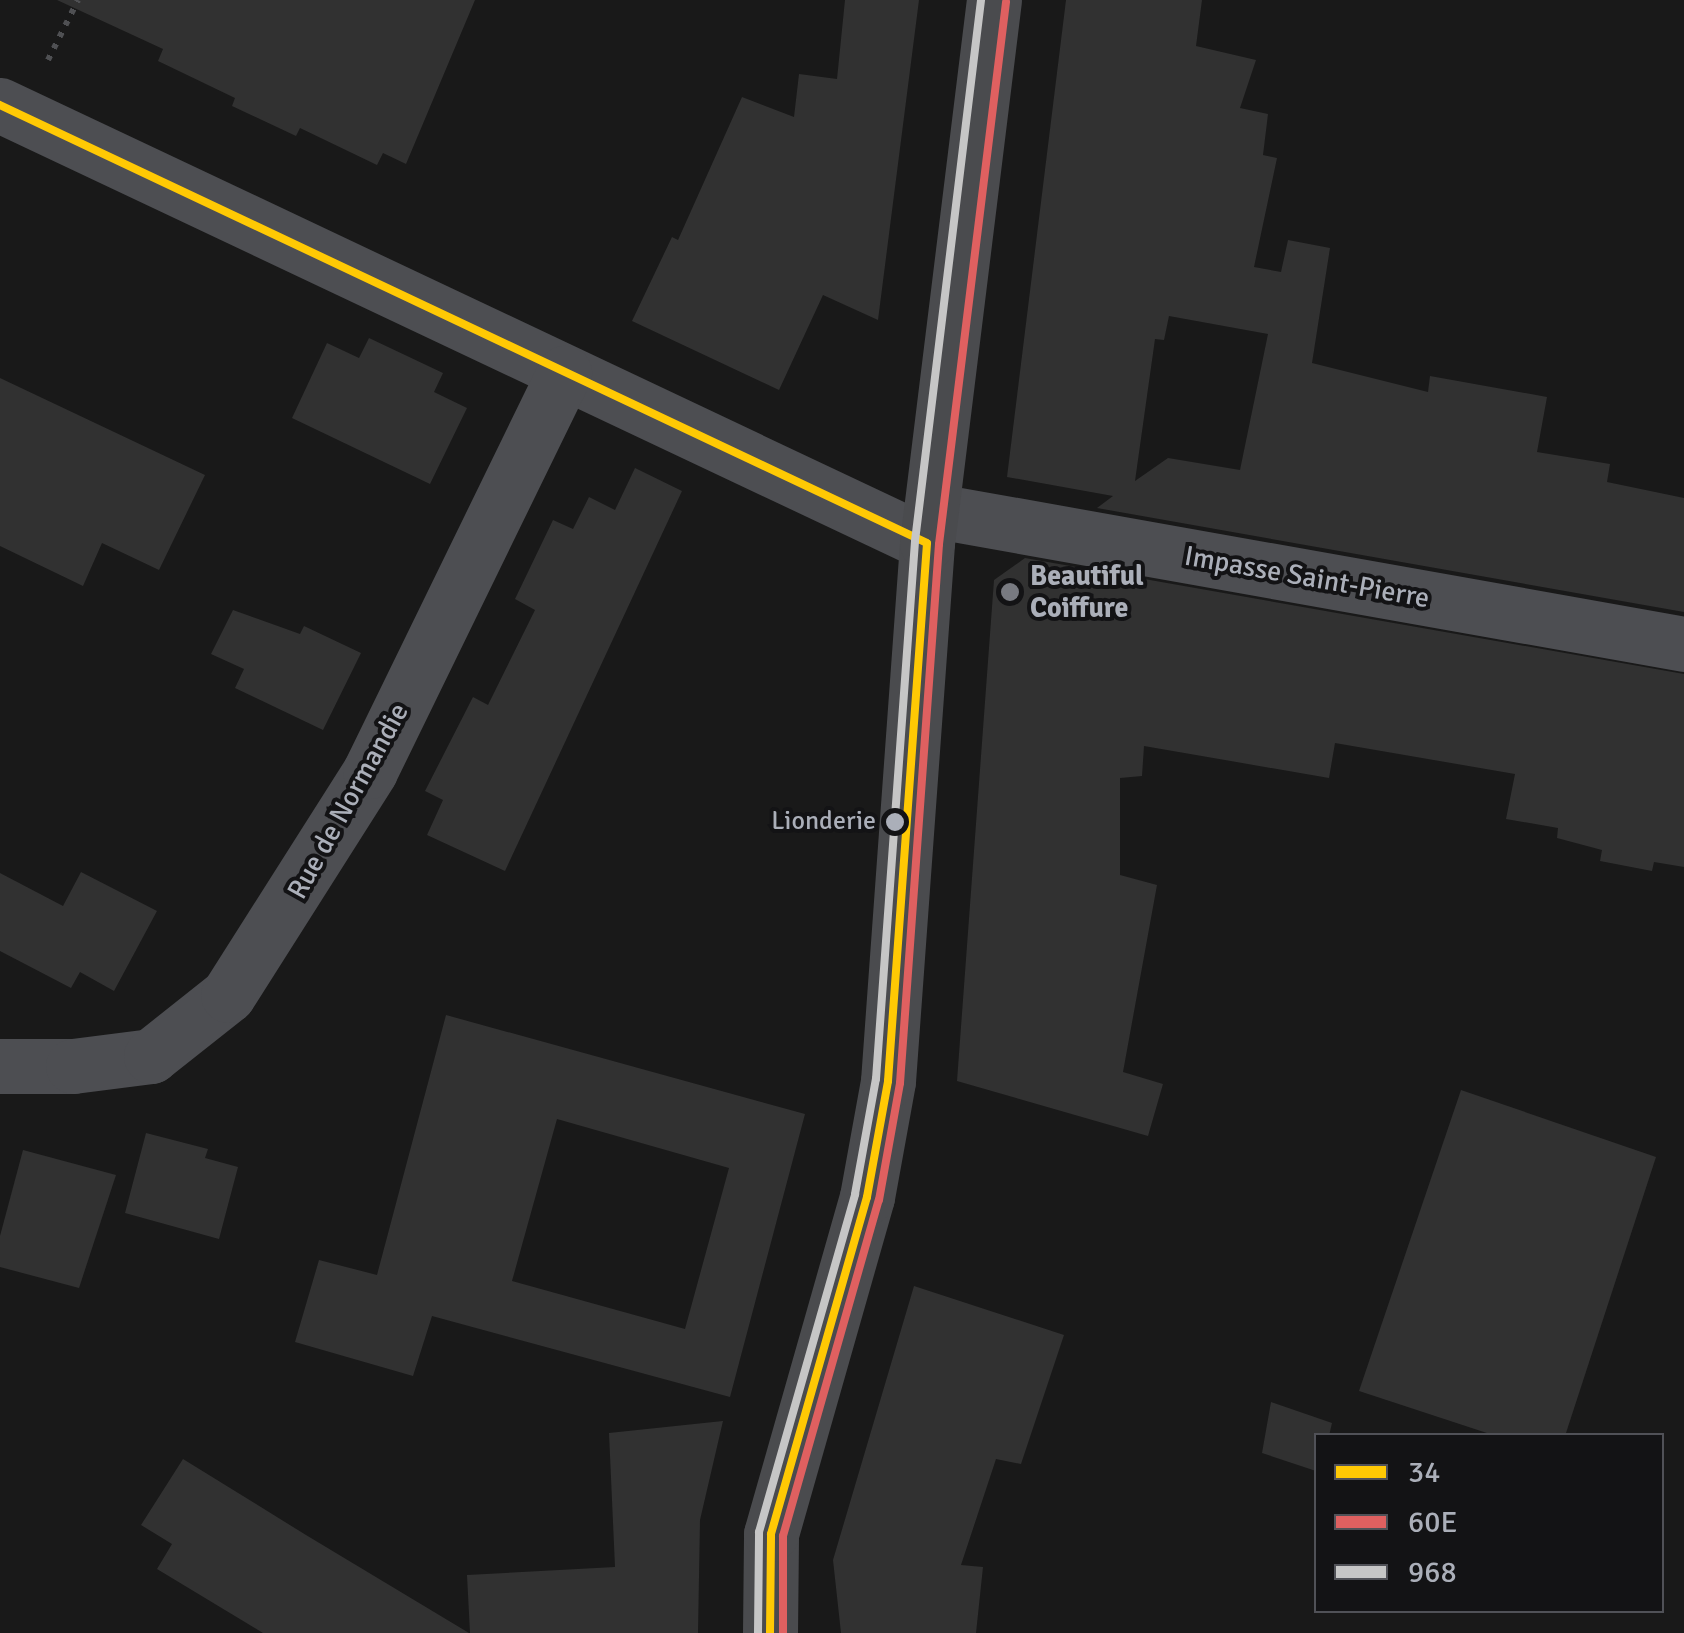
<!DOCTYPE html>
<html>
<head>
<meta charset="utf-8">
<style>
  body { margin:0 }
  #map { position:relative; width:1684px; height:1633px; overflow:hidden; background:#191919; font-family:Signika,sans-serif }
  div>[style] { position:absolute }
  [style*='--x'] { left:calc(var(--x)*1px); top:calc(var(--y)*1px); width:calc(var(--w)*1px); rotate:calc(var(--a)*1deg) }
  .building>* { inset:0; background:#313131 }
  .path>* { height:6px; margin-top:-3px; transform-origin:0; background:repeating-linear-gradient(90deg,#4f5053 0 5px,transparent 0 13px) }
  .minor>* { height:55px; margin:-27.5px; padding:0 27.5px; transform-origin:27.5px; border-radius:27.5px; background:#4d4e52 }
  .major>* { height:55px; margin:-27.5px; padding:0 27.5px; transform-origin:27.5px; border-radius:27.5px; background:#4a4b4e }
  .bus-1>* { height:8px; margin:-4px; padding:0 4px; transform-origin:4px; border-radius:4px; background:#ffc904 }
  .bus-2>* { height:8px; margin:-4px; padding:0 4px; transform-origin:4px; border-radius:4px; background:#df6060 }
  .bus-3>* { height:8px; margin:-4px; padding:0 4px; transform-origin:4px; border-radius:4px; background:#c6c6c6 }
  .dots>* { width:28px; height:28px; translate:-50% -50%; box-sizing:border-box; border:5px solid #131315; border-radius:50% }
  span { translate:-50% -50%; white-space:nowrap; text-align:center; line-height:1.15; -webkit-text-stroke:8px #131315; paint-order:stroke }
  .bus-label { font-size:26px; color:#abafb9 }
  .right { translate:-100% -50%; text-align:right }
  .poi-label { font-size:28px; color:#abafb9; font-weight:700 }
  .left { translate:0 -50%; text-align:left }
  .street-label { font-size:28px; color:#abafb9 }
  .legend { position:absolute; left:1314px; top:1433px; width:350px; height:180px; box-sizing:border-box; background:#131315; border:2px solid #505157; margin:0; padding:12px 18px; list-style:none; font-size:30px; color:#abafb9 }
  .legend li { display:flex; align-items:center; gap:20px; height:50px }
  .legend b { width:50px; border:2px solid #505157 }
</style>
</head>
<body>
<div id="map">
  <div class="building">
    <i style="clip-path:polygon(57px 0,475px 0,406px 164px,383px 153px,377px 165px,300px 128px,296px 136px,232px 106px,235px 98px,158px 61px,163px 49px)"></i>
    <i style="clip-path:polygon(845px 0,919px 0,878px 320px,823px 295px,779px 390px,632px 321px,672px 237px,678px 240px,742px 97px,794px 117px,799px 74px,837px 79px)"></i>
    <i style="clip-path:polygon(evenodd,1066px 0,1202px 0,1196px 46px,1256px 60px,1240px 108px,1268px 114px,1263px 155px,1277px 158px,1254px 267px,1281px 272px,1288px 240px,1330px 248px,1312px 363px,1428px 392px,1430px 376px,1547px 397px,1537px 452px,1610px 464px,1607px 482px,1684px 498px,1684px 612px,1097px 508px,1113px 496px,1007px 477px,1066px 0,1169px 316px,1268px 334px,1240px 470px,1168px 458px,1135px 481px,1155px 339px,1164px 340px,1169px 316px)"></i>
    <i style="clip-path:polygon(369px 338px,443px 373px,434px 392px,467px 408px,430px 484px,292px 418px,327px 343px,359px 358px)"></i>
    <i style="clip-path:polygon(0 378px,205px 475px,159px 570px,102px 543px,83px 586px,0 546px)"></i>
    <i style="clip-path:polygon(635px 468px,682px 491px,505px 871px,427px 835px,443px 800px,425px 791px,473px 697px,488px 705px,535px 610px,515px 599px,553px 520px,573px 529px,589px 497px,615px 510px)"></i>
    <i style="clip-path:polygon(1025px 558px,1684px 674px,1684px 867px,1654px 862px,1652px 871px,1600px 861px,1602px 850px,1557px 838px,1558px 828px,1506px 819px,1515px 774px,1335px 743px,1329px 778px,1144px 746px,1142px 776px,1120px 778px,1120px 875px,1157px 885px,1123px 1072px,1163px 1084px,1148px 1136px,957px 1081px,994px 580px)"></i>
    <i style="clip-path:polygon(233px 610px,300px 634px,304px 626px,361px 653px,323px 730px,235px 688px,244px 669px,211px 654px)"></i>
    <i style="clip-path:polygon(81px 872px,157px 911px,114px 991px,80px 972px,71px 988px,0 951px,0 873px,63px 906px)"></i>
    <i style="clip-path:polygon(evenodd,446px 1015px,805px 1114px,730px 1397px,432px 1316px,413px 1376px,295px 1342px,319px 1260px,377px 1275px,446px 1015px,557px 1119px,729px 1168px,685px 1329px,512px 1281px,557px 1119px)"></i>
    <i style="clip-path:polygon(1461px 1090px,1656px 1157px,1565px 1436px,1496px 1436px,1359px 1391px)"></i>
    <i style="clip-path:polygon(146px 1133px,208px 1149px,205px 1158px,238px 1167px,219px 1239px,125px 1213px)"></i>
    <i style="clip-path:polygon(23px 1150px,116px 1175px,79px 1288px,0 1267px,0 1236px)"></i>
    <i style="clip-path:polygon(914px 1286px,1064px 1335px,1021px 1464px,996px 1459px,961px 1565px,983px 1567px,976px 1633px,841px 1633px,833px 1560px)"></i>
    <i style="clip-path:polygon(1271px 1402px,1332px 1423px,1329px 1436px,1316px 1436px,1316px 1471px,1262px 1453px)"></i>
    <i style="clip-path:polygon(723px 1421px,700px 1520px,698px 1633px,470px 1633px,467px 1575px,615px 1567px,609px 1433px)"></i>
    <i style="clip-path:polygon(183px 1459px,306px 1535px,469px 1633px,263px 1633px,157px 1569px,172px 1544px,141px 1525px)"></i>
  </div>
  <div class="path">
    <i style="--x:48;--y:60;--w:67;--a:-63.4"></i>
  </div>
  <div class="minor">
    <i style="--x:0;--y:105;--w:1025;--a:25.29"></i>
    <i style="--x:931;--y:510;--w:765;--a:10.09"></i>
    <i style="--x:0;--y:1066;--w:73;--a:0"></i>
    <i style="--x:73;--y:1066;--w:79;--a:-7.3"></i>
    <i style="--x:151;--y:1056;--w:98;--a:-38.4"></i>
    <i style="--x:228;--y:995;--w:265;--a:-57.6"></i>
    <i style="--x:370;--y:771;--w:443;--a:-64"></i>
  </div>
  <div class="major">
    <i style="--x:770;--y:1633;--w:99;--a:-89.4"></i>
    <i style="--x:771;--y:1534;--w:350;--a:-74.1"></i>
    <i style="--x:867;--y:1197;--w:118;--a:-79.7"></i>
    <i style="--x:888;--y:1081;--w:539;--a:-85.85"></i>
    <i style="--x:927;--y:543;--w:547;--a:-82.97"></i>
  </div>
  <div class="bus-1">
    <i style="--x:0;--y:105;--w:1025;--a:25.29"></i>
    <i style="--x:770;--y:1633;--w:99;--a:-89.4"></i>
    <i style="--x:771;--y:1534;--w:350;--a:-74.1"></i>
    <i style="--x:867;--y:1197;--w:118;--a:-79.7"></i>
    <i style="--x:888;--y:1081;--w:539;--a:-85.85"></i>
  </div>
  <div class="bus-2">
    <i style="--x:783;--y:1633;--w:97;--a:-90"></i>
    <i style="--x:783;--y:1536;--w:349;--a:-74.1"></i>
    <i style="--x:879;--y:1200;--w:119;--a:-79.8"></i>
    <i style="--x:900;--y:1083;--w:540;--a:-85.86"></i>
    <i style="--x:939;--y:544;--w:546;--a:-82.95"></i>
  </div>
  <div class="bus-3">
    <i style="--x:758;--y:1633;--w:101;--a:-89.4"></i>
    <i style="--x:759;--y:1532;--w:351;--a:-74.1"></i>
    <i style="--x:855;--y:1194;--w:117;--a:-79.7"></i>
    <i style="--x:876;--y:1079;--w:539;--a:-85.85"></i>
    <i style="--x:915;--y:541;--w:545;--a:-83.04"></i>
  </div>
  <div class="dots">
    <i style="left:1010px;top:592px;background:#787a81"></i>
    <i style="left:895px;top:822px;background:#abafb9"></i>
  </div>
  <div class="bus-label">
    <span class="right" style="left:876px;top:822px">Lionderie</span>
  </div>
  <div class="poi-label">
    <span class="left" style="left:1030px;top:592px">Beautiful<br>Coiffure</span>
  </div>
  <div class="street-label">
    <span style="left:1307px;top:577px;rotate:10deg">Impasse Saint-Pierre</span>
    <span style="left:348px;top:801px;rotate:-61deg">Rue de Normandie</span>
  </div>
  <ul class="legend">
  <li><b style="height:12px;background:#ffc904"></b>34</li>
  <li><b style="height:12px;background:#df6060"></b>60E</li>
  <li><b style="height:12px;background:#c6c6c6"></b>968</li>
  </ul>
</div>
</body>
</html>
